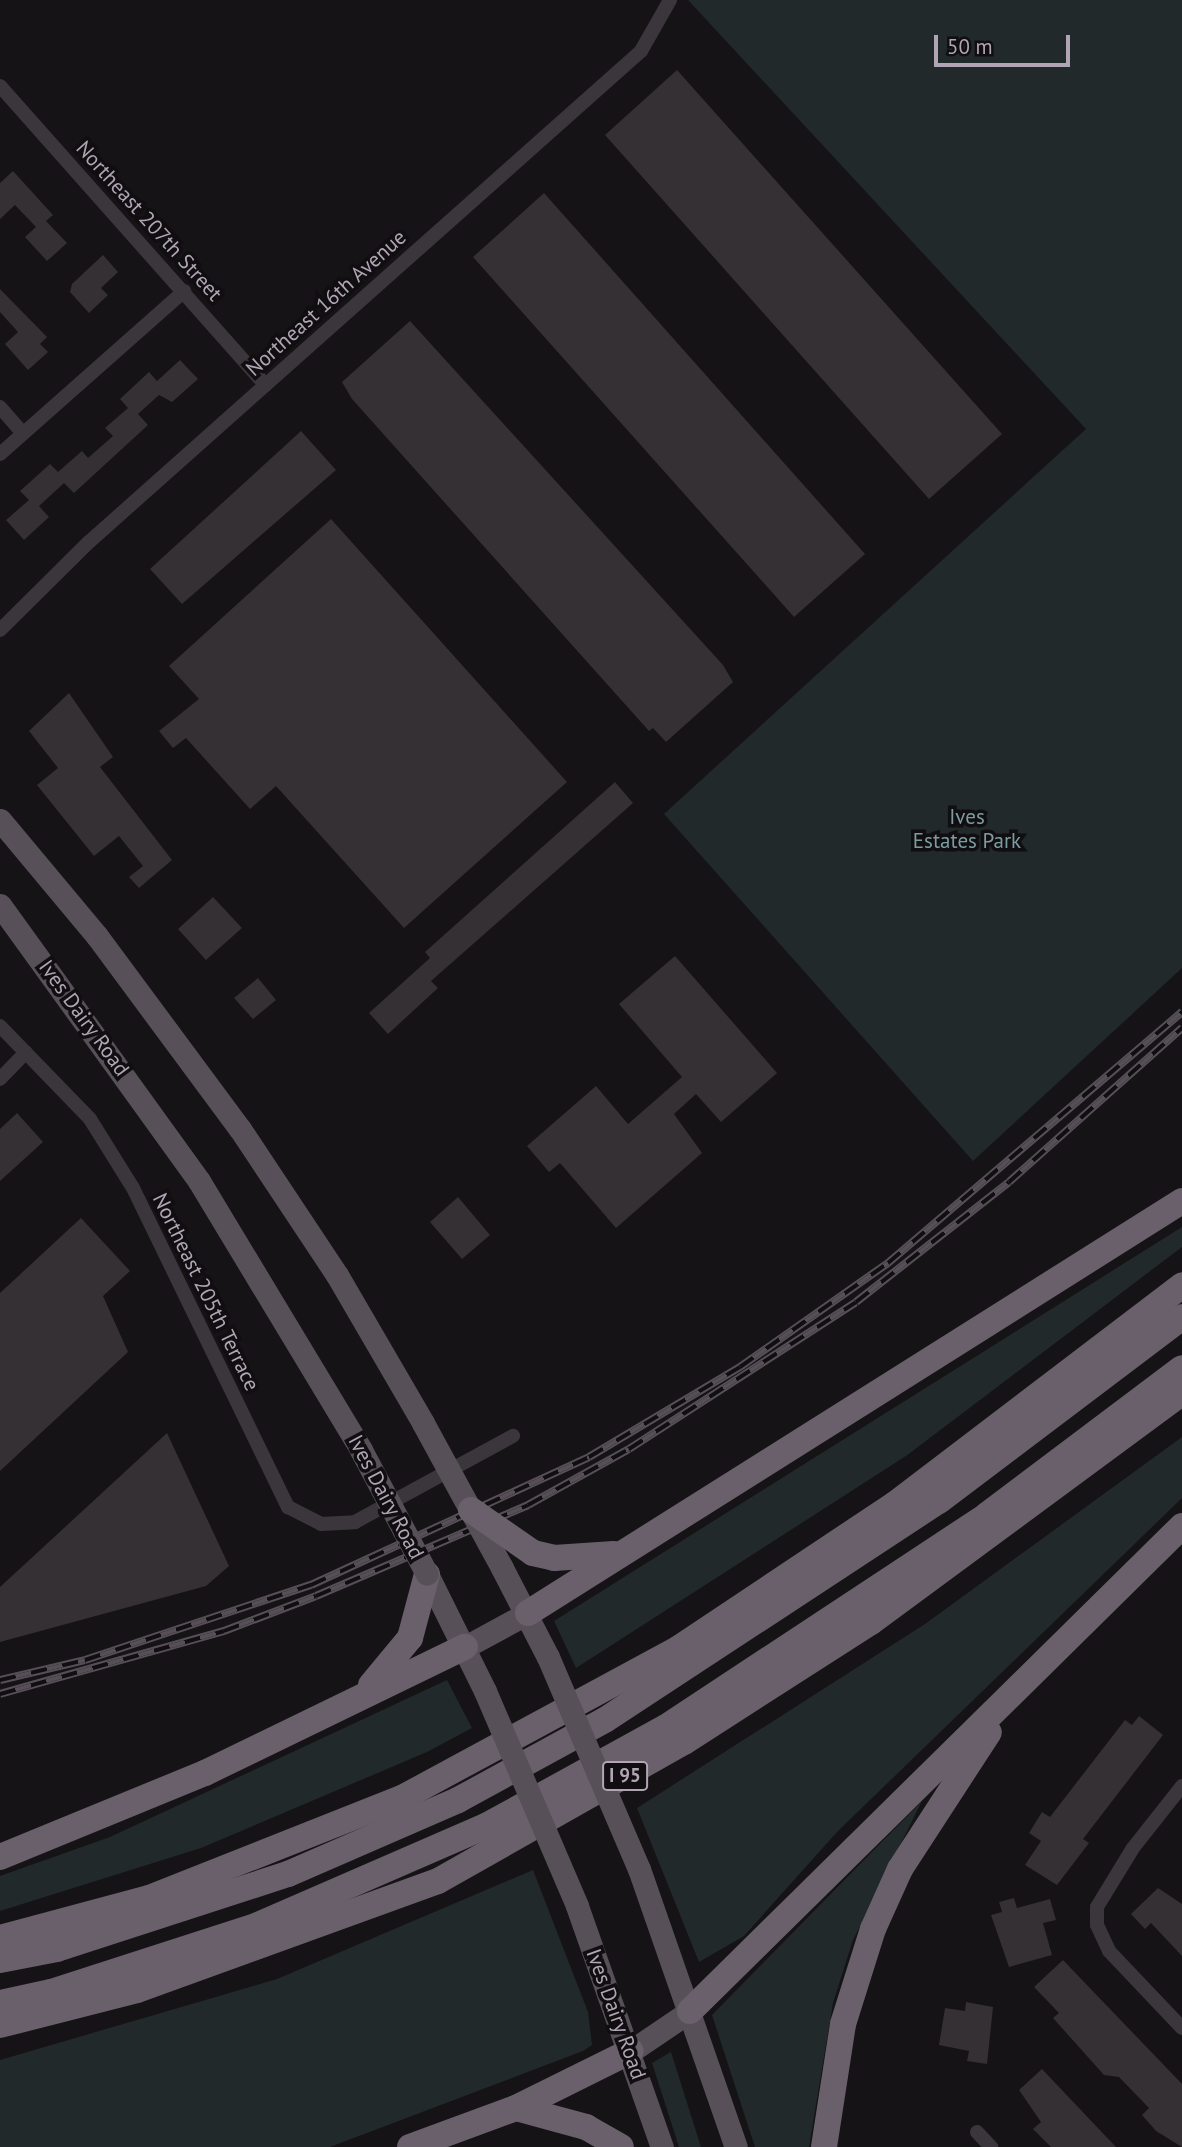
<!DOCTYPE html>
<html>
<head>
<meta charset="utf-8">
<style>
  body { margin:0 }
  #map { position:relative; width:1182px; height:2147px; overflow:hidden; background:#151315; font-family:"PT Sans",sans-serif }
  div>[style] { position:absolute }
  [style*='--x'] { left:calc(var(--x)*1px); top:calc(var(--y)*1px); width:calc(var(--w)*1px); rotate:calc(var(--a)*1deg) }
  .green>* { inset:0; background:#21292a }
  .building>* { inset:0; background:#343034 }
  .street>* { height:14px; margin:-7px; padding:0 7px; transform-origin:7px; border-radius:7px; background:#3b363c }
  .primary>* { height:23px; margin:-11.5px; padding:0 11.5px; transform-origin:11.5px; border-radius:11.5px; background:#585059 }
  .highway>* { height:26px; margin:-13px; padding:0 13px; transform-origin:13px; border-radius:13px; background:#69606b }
  .rail>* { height:8px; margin-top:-4px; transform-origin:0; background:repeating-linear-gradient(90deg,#100e10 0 16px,#564f57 0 32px); box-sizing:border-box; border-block:2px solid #564f57 }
  .primary-bridge>* { height:23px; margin:-11.5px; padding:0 11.5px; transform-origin:11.5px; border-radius:11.5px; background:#585059 }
  .highway-bridge>* { height:26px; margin:-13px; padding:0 13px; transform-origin:13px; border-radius:13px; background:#69606b }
  span { translate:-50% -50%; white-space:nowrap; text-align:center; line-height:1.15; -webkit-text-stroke:7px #100e10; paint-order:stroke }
  .shield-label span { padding:2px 5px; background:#100e10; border:2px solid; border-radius:5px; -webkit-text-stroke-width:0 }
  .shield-label { font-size:19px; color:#b1a5b5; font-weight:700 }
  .street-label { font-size:21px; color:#b1a5b5 }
  .park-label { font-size:21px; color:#7c9ca1 }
  .scale { position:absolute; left:934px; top:35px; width:136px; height:32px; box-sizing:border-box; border:4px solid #b1a5b5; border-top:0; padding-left:9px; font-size:21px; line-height:24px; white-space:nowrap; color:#b1a5b5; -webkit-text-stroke:5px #100e10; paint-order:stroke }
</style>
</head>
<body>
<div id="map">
  <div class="green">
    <i style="clip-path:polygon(688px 0,1182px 0,1182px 968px,973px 1161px,664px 814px,1086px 429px)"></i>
    <i style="clip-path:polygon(1182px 1227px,1182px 1247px,906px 1456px,576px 1668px,554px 1621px)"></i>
    <i style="clip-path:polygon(1182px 1437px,1182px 1498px,837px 1832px,744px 1936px,699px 1962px,637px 1808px,925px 1624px)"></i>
    <i style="clip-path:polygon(447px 1680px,472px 1728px,427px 1752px,201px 1848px,0 1911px,0 1876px,110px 1837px)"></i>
    <i style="clip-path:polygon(922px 1801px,853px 1940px,833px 2003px,809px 2147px,755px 2147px,712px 2015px)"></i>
    <i style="clip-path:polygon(533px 1870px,588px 2012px,592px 2045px,583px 2051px,330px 2147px,0 2147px,0 2060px,277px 1979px)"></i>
    <i style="clip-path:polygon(671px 2052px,701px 2147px,679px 2147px,652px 2063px)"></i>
  </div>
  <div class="building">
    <i style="clip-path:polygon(677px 70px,1002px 434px,929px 499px,605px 135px)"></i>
    <i style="clip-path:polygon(13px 171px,53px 215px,46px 221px,67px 243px,47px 261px,25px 237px,36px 227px,15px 205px,0 219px,0 183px)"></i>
    <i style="clip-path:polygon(544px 193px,865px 554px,794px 617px,473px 257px)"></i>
    <i style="clip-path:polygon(103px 255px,118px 272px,101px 288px,108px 295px,89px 313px,70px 292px,72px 284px)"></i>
    <i style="clip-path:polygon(0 289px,47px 337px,40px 344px,48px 352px,28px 370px,5px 344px,18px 332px,0 312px)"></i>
    <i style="clip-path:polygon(410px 321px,723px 665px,733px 682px,666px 742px,653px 728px,649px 731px,352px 399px,342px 382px)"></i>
    <i style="clip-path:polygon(180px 360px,198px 379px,172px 402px,159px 395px,138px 414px,148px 425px,74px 493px,64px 483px,39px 506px,49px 517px,24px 540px,6px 520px,29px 500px,20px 491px,50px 464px,58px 472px,82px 451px,88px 458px,113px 436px,105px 428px,128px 408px,120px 399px,149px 372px,157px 381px)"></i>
    <i style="clip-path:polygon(301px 431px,336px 470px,182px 604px,150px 569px)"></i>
    <i style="clip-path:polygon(331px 519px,567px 782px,404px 928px,276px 786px,250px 809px,186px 738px,173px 748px,159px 731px,199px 699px,169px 666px)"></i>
    <i style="clip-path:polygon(69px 693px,113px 757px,100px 767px,172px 860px,139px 888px,129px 877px,143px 866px,119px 836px,94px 856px,37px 785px,58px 768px,29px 731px)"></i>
    <i style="clip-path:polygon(615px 782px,633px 803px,431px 981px,438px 988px,388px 1034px,369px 1013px,430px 958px,425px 952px)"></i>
    <i style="clip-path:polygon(213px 897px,242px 928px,206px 960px,178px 929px)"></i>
    <i style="clip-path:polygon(675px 956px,777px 1073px,721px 1122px,696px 1094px,674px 1114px,702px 1153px,616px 1228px,560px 1163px,549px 1172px,527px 1146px,596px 1086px,628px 1124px,682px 1077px,619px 1004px)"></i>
    <i style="clip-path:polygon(258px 978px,276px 1000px,253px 1019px,234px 998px)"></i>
    <i style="clip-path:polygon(17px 1113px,43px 1142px,0 1181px,0 1129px)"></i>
    <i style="clip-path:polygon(458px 1197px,490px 1235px,462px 1259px,430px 1222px)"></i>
    <i style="clip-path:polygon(81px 1218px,130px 1271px,103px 1296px,128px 1352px,0 1471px,0 1293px)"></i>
    <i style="clip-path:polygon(167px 1433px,229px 1566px,206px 1586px,0 1642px,0 1587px)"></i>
    <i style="clip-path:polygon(1139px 1716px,1163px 1735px,1083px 1839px,1089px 1843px,1057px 1885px,1025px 1865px,1041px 1841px,1029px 1833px,1042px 1812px,1050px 1817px,1125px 1720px,1132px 1725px)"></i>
    <i style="clip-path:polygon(1158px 1888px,1182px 1904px,1182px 1956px,1151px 1923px,1145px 1929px,1131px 1914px)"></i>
    <i style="clip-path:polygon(1014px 1898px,1017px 1908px,1050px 1899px,1056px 1920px,1043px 1923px,1052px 1955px,1009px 1967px,991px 1915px,1002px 1912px,999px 1902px)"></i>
    <i style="clip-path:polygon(1063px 1960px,1182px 2084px,1182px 2147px,1156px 2131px,1142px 2115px,1149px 2108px,1119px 2077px,1104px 2075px,1053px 2018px,1059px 2013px,1034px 1987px)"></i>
    <i style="clip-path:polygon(966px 2002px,993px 2007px,987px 2064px,967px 2061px,969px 2051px,939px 2045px,945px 2008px,965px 2011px)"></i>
    <i style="clip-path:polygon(1042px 2069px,1096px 2126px,1116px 2147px,1051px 2147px,1033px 2129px,1041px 2122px,1019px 2090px)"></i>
  </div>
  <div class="street">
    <i style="--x:0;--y:86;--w:400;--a:48.4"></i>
    <i style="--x:0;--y:407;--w:35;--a:49"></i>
    <i style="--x:0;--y:454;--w:246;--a:-41.5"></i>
    <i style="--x:0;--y:630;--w:125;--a:-44.7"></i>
    <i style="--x:89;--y:542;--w:739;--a:-41.65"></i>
    <i style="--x:641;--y:51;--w:59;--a:-60.4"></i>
    <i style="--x:0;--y:1026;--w:129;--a:45.9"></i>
    <i style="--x:90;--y:1119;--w:81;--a:58.1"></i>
    <i style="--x:133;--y:1188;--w:355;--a:64.1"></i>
    <i style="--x:288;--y:1507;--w:37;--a:27"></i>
    <i style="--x:321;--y:1524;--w:34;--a:-3"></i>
    <i style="--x:355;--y:1522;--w:180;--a:-28.6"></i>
    <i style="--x:0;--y:1079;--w:37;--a:-46"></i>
    <i style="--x:1182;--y:1786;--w:79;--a:128.3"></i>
    <i style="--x:1133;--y:1848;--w:69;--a:121.4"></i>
    <i style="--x:1097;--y:1907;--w:18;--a:90"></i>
    <i style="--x:1097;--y:1925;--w:29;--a:65"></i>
    <i style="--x:1109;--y:1951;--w:106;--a:46.5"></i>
    <i style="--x:977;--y:2132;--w:21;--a:47"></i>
  </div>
  <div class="primary">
    <i style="--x:0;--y:820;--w:151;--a:50.1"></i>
    <i style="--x:97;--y:936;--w:240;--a:53.5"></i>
    <i style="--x:240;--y:1129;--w:175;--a:56.4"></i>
    <i style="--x:337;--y:1275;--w:171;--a:59.8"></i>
    <i style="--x:0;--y:905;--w:340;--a:54.2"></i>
    <i style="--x:199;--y:1181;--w:314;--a:58.9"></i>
    <i style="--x:502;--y:1568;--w:100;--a:62.7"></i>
    <i style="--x:427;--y:1574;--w:131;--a:63.6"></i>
    <i style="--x:465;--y:1647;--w:72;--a:-28.4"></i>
    <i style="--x:639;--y:1869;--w:294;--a:70.8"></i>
    <i style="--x:577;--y:1906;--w:256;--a:70.6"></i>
    <i style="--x:631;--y:2051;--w:71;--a:-34.1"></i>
  </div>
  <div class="highway">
    <i style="--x:533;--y:1553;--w:22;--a:13"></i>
    <i style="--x:554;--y:1558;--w:60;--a:-3.8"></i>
    <i style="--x:528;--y:1613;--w:773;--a:-32.21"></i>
    <i style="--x:371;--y:1685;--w:61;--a:-50.3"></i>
    <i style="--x:410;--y:1638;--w:66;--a:-75.1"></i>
    <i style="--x:0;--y:1857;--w:222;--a:-22.3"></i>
    <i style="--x:205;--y:1773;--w:289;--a:-25.9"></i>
    <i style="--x:0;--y:1938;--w:154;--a:-15"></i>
    <i style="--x:149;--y:1898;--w:272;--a:-21.6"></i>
    <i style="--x:402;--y:1798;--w:315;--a:-28.4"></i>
    <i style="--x:679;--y:1648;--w:260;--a:-33.7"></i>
    <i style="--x:895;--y:1504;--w:361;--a:-37.3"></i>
    <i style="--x:0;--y:1960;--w:58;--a:-10.9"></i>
    <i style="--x:57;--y:1949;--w:243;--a:-18"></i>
    <i style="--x:288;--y:1874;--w:185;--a:-23.5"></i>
    <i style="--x:458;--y:1800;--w:167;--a:-28.6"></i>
    <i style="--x:605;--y:1720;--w:399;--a:-33.3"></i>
    <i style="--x:939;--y:1501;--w:305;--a:-37.1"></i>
    <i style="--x:0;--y:2003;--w:52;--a:-12.2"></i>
    <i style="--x:51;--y:1992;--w:218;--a:-17.9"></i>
    <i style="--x:258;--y:1925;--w:249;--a:-23.5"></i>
    <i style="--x:486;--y:1826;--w:205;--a:-28.8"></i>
    <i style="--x:666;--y:1727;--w:385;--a:-33.4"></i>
    <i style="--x:987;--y:1515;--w:244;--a:-37"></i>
    <i style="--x:690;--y:2011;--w:691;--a:-44.59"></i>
    <i style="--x:0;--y:2025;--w:141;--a:-14.3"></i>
    <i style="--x:137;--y:1990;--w:320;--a:-19.9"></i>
    <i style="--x:438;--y:1881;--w:283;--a:-29.5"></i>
    <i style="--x:684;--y:1742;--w:222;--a:-32.7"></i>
    <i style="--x:871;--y:1622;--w:386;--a:-36.4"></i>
    <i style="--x:516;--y:2108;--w:73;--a:15.2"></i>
    <i style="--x:586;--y:2127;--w:40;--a:29.7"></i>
    <i style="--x:410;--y:2147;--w:113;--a:-20.2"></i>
    <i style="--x:516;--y:2108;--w:128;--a:-26.4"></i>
    <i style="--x:824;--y:2147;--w:124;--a:-81.2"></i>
    <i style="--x:843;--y:2024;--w:100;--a:-72.5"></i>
    <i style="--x:873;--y:1929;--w:66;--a:-65.8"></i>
    <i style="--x:900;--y:1869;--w:163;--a:-57"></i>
  </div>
  <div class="rail">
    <i style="--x:0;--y:1680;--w:87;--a:-13.2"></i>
    <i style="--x:85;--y:1660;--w:238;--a:-18.4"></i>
    <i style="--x:311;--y:1585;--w:306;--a:-24.7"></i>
    <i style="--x:589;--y:1457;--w:176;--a:-30.8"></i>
    <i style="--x:740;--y:1367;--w:181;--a:-35.1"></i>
    <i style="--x:888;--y:1263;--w:387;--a:-40.5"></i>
    <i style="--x:0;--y:1694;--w:233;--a:-15.7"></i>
    <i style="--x:224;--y:1631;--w:98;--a:-20.8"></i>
    <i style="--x:316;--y:1596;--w:231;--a:-23.2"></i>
    <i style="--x:528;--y:1505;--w:115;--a:-29"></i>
    <i style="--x:629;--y:1449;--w:270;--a:-32.9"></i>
    <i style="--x:856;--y:1302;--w:194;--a:-38.1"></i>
    <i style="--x:1009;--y:1182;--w:232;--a:-41.7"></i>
  </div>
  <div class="primary-bridge">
    <i style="--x:423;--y:1423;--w:165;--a:61.4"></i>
    <i style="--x:361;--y:1450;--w:140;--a:62"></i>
    <i style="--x:548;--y:1657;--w:231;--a:66.8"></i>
    <i style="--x:485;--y:1691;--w:234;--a:66.8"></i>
  </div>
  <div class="highway-bridge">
    <i style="--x:471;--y:1510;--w:75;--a:34.7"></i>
  </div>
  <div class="shield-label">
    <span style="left:625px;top:1776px">I 95</span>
  </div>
  <div class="street-label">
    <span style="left:149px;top:221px;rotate:48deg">Northeast 207th Street</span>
    <span style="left:326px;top:303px;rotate:-42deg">Northeast 16th Avenue</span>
    <span style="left:84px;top:1018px;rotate:54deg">Ives Dairy Road</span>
    <span style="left:206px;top:1292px;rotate:64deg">Northeast 205th Terrace</span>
    <span style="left:386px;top:1497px;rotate:62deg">Ives Dairy Road</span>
    <span style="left:616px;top:2014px;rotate:70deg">Ives Dairy Road</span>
  </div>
  <div class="park-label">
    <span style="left:967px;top:829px">Ives<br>Estates Park</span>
  </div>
  <div class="scale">50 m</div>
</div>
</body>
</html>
